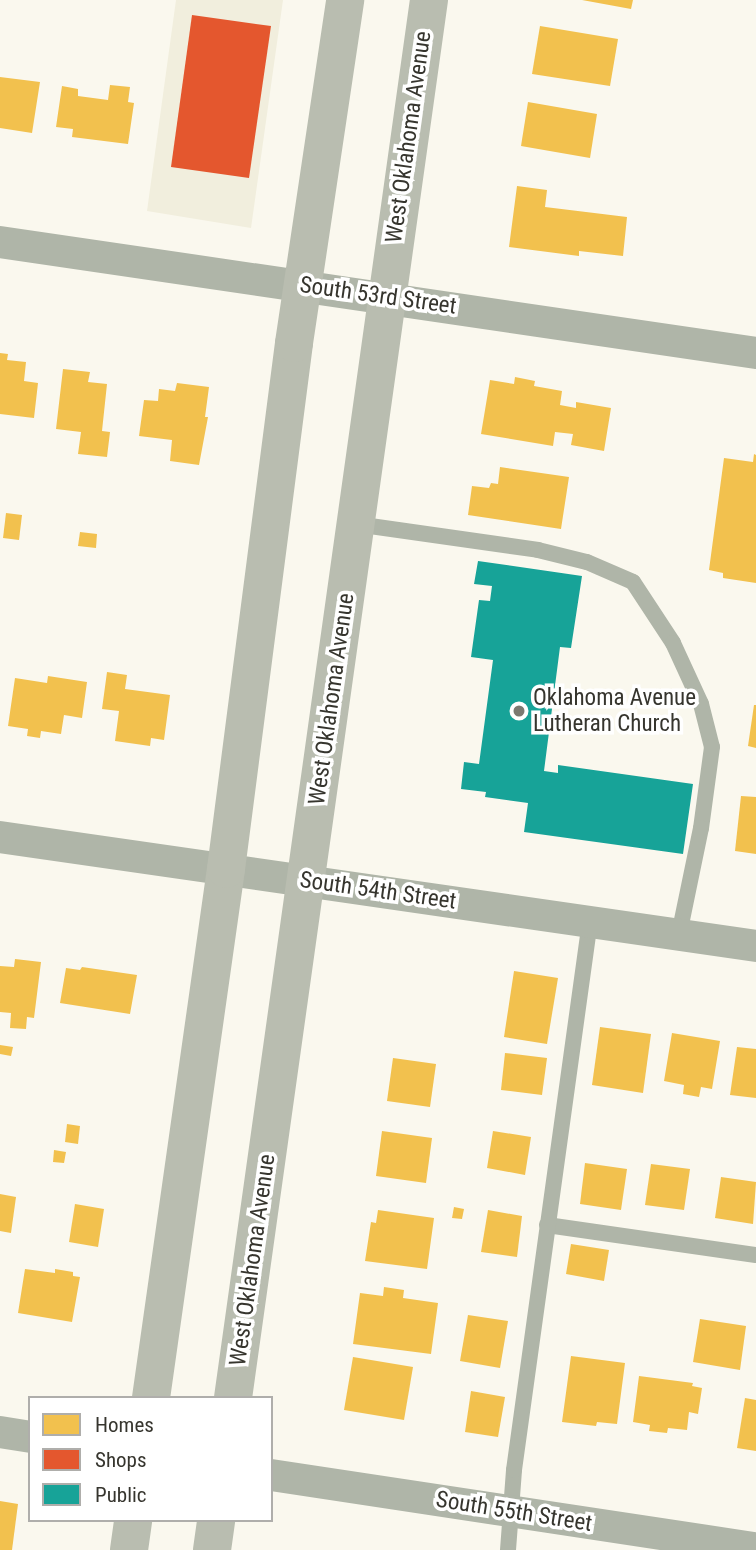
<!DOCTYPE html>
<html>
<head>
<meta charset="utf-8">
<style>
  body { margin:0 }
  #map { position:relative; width:756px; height:1550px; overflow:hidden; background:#faf8ee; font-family:"Roboto Condensed",sans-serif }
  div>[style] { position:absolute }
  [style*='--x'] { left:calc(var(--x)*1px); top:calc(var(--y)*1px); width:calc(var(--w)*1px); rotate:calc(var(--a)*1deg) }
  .built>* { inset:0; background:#f1eedd }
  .homes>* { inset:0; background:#f2c14e }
  .shops>* { inset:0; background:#e4572e }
  .public>* { inset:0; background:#17a398 }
  .service>* { height:16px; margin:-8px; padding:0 8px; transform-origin:8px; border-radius:8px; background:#afb5a8 }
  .minor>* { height:32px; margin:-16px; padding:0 16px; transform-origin:16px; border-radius:16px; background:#afb5a8 }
  .secondary>* { height:38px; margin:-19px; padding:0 19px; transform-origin:19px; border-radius:19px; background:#b9bdb0 }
  .dots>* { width:19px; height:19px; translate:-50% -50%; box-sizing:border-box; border:4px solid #fff; border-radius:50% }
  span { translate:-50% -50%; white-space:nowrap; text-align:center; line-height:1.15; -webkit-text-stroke:7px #fff; paint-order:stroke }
  .street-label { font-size:23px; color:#36352e }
  .poi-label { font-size:23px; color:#36352e }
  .left { translate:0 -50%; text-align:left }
  .legend { position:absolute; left:28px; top:1396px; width:245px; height:126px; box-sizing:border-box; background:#fff; border:2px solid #afaeab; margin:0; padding:9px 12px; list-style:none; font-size:21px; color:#36352e }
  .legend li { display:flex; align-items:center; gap:14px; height:35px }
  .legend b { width:35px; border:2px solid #afaeab }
</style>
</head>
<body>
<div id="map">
  <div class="built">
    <i style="clip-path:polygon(176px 0,283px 0,251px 228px,147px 211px)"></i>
  </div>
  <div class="homes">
    <i style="clip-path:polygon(582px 0,633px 0,631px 9px)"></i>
    <i style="clip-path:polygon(540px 26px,618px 39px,610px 86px,532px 74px)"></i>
    <i style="clip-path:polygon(0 77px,40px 82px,32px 133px,0 128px)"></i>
    <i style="clip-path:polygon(110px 85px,130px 87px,128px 102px,134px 103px,128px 144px,72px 137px,73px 129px,56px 127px,62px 86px,78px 89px,78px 96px,108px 100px)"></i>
    <i style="clip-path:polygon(528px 102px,597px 114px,590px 158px,521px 146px)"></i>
    <i style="clip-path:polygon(517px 186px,547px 190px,545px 207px,627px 217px,623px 256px,579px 251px,579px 256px,509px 247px)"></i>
    <i style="clip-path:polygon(0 353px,8px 354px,7px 360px,26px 362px,24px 381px,38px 383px,34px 418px,0 414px)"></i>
    <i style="clip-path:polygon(63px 369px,90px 372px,88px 382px,107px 384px,102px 431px,110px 432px,107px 457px,78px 454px,81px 432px,56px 429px)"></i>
    <i style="clip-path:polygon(515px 377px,535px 381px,534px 386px,562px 391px,560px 405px,576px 408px,576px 402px,611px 408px,604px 451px,571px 445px,573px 434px,555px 432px,553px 446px,481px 434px,490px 380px,514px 384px)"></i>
    <i style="clip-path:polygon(177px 383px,209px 387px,205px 417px,208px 417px,199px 465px,170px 461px,172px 440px,139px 436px,144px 400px,158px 401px,159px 389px,175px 391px)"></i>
    <i style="clip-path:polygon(754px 454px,756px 455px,756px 583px,723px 578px,723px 573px,709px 570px,724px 458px,753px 462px)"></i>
    <i style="clip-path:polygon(500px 467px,569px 477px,561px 529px,468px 515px,472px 486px,489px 488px,491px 483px,498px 484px)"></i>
    <i style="clip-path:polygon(6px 513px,22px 515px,19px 540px,3px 538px)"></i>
    <i style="clip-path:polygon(80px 532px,97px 534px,96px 548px,78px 546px)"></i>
    <i style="clip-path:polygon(107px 672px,127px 675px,125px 689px,170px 695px,164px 740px,151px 738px,150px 746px,115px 741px,119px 711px,102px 709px)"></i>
    <i style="clip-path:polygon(48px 676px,87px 682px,82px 718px,64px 715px,61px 734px,41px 731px,40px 738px,27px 736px,28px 729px,8px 726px,15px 678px,47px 683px)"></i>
    <i style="clip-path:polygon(754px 705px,756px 705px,756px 748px,748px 746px)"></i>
    <i style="clip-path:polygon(741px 796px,756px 797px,756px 854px,735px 851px)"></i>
    <i style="clip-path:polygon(15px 959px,41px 962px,34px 1018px,27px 1017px,26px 1029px,10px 1028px,11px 1013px,0 1012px,0 966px,14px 967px)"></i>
    <i style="clip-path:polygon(82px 967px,137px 975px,130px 1014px,60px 1003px,66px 968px,80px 970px)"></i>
    <i style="clip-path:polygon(514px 971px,558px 978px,547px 1044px,504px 1037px)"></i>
    <i style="clip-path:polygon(600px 1027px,651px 1034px,643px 1093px,592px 1085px)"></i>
    <i style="clip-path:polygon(672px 1033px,720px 1041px,712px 1089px,701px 1087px,699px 1097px,683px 1094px,684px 1085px,664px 1081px)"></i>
    <i style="clip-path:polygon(0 1045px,13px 1047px,11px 1056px,0 1054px)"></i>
    <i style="clip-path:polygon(737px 1047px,756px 1049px,756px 1098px,730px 1095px)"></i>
    <i style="clip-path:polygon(505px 1053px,547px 1058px,542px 1095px,501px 1090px)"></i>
    <i style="clip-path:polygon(393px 1058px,436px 1064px,430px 1107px,387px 1101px)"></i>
    <i style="clip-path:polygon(67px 1124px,80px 1126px,78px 1144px,65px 1142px)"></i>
    <i style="clip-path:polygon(382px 1131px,432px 1138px,426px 1183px,376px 1176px)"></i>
    <i style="clip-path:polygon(493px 1131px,531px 1137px,525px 1175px,487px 1168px)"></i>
    <i style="clip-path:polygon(54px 1150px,66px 1152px,64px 1163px,53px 1162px)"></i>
    <i style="clip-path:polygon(585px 1163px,627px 1169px,621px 1210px,580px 1204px)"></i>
    <i style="clip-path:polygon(651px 1164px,690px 1169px,684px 1210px,645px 1205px)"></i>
    <i style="clip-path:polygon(721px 1177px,756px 1182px,753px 1224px,715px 1218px)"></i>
    <i style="clip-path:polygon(0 1194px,16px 1197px,11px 1233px,0 1231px)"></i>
    <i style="clip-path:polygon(75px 1204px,104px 1209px,98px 1247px,69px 1242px)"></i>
    <i style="clip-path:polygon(454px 1207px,464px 1209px,462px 1219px,452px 1218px)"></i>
    <i style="clip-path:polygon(378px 1210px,434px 1218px,427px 1269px,365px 1261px,371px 1222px,376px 1223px)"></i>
    <i style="clip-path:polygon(488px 1210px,522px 1216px,517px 1257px,481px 1252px)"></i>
    <i style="clip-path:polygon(571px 1244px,609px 1250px,604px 1281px,566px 1274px)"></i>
    <i style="clip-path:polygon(25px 1269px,55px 1273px,55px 1269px,73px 1272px,73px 1276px,80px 1277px,72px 1322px,18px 1313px)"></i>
    <i style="clip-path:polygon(384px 1287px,404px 1290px,403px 1298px,438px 1303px,431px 1354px,353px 1344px,360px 1293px,383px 1296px)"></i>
    <i style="clip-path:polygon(468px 1315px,508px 1321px,500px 1368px,460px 1361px)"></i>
    <i style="clip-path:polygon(700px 1319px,746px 1326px,740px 1370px,693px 1362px)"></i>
    <i style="clip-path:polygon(571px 1356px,625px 1363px,617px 1424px,597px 1422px,596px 1426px,562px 1422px)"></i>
    <i style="clip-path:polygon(353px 1357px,413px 1367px,404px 1420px,344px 1410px)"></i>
    <i style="clip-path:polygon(639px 1376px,693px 1383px,692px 1386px,702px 1388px,698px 1414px,689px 1412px,687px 1430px,668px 1428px,667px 1433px,649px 1431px,650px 1425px,633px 1422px)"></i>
    <i style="clip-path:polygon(471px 1391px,505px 1397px,498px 1437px,465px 1432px)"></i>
    <i style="clip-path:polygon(745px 1398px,756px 1400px,756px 1451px,737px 1448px)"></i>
    <i style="clip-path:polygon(0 1501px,18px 1504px,12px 1550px,0 1550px)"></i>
  </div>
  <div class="shops">
    <i style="clip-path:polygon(192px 15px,271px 26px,249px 178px,171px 167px)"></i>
  </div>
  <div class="public">
    <i style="clip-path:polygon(478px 561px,582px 576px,571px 648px,560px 647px,544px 771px,558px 773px,558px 765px,693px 784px,683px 854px,524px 832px,528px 803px,485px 797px,486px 792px,461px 789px,464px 762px,479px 764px,493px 660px,471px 657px,479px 600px,490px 601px,492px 586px,474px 584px)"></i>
  </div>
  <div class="service">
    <i style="--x:356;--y:524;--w:184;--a:8.1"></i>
    <i style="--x:538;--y:550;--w:50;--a:13.8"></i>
    <i style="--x:587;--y:562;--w:50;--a:23.5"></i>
    <i style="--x:633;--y:582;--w:73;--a:56.7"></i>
    <i style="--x:673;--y:643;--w:67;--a:65.3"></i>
    <i style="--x:701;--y:704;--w:44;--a:75.7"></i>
    <i style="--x:712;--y:747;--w:82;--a:97.7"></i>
    <i style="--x:701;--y:828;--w:108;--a:101.7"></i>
    <i style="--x:547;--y:1225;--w:211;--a:8.2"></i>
    <i style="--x:508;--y:1550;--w:80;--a:-85.7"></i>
    <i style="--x:514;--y:1470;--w:554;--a:-82.12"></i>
  </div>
  <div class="minor">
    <i style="--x:0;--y:242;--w:764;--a:8.35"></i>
    <i style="--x:0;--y:837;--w:764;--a:8.2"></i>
    <i style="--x:0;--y:1432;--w:30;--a:9"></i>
    <i style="--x:271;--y:1475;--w:490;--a:8.6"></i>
  </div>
  <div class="secondary">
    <i style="--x:151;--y:1398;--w:534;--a:-81.93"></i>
    <i style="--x:226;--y:869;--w:530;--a:-82.63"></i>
    <i style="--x:294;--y:343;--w:347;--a:-81.5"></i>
    <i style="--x:233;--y:1398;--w:1412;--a:-82.02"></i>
    <i style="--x:129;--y:1550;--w:30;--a:-82"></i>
    <i style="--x:212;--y:1550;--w:30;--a:-82"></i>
  </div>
  <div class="dots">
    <i style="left:519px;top:711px;background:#7b7971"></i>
  </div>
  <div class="street-label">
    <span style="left:409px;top:137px;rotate:-82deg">West Oklahoma Avenue</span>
    <span style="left:378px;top:296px;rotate:8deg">South 53rd Street</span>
    <span style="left:332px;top:699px;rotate:-82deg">West Oklahoma Avenue</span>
    <span style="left:378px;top:891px;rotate:8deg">South 54th Street</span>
    <span style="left:253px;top:1260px;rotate:-82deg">West Oklahoma Avenue</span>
    <span style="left:514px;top:1512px;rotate:9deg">South 55th Street</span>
  </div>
  <div class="poi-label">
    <span class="left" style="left:533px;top:711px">Oklahoma Avenue<br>Lutheran Church</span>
  </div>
  <ul class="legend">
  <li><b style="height:19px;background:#f2c14e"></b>Homes</li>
  <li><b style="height:19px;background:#e4572e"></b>Shops</li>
  <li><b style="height:19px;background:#17a398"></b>Public</li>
  </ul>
</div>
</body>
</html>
